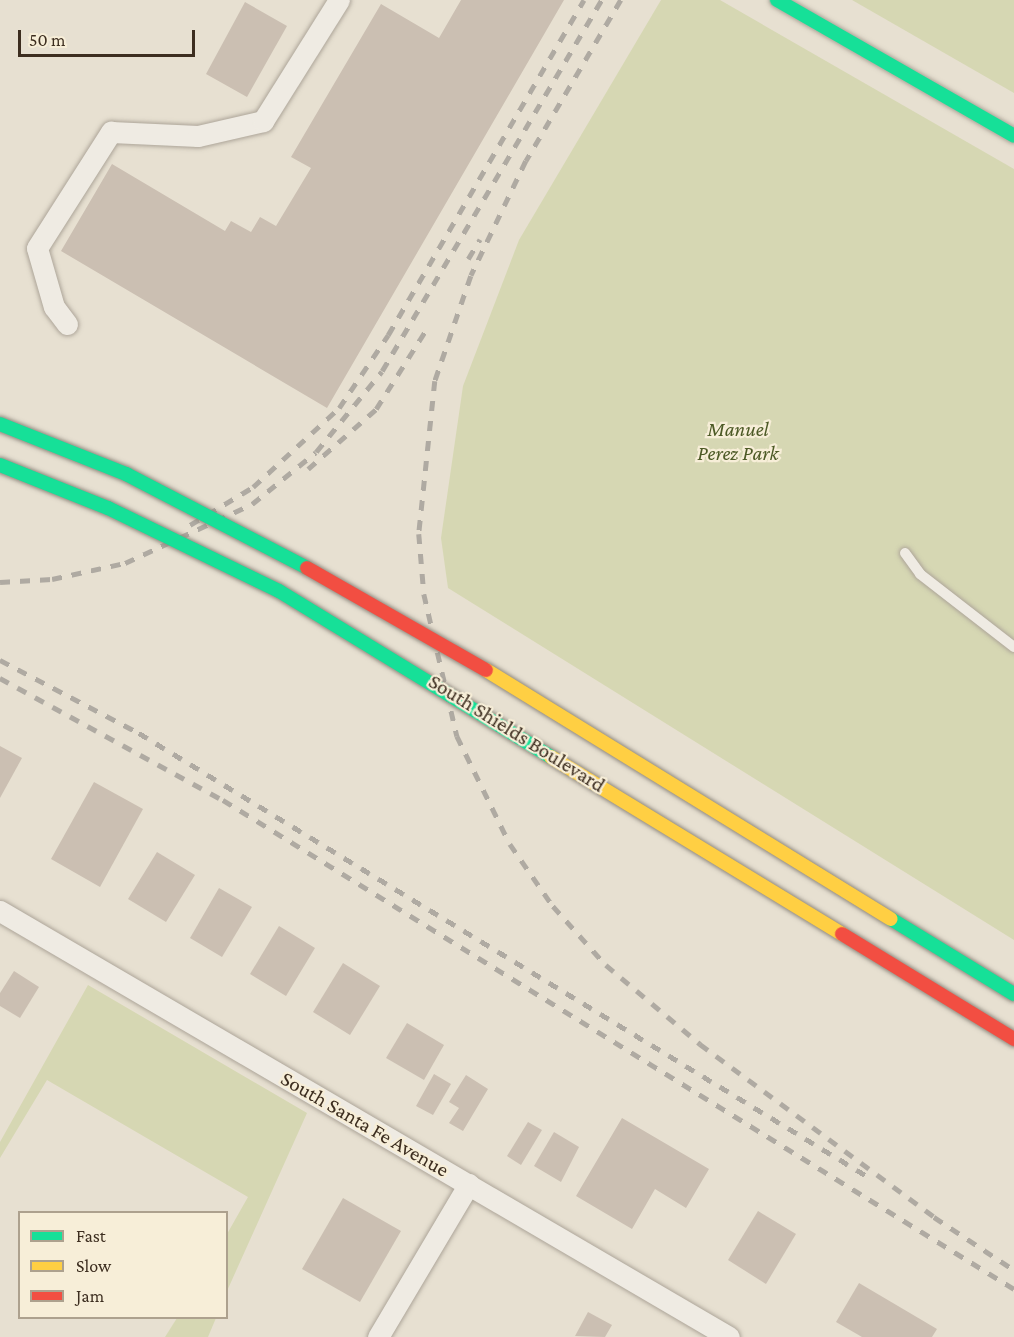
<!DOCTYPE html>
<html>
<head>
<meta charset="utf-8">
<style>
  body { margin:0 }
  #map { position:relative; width:1014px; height:1337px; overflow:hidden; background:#e7e0d1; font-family:"Crimson Pro",serif }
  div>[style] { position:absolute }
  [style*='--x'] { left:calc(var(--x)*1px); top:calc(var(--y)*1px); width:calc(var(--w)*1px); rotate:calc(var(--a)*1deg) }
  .green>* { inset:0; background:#d6d7b3 }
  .building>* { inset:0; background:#cbbfb2 }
  .roads { filter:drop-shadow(0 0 2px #ada599) drop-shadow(0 0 2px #ada599) }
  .lane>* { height:10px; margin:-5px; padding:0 5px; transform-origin:5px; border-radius:5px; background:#efebe3 }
  .street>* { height:21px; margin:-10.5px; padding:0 10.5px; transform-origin:10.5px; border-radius:10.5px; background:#efebe3 }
  .fast>* { height:14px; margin:-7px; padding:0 7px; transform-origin:7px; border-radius:7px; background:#16e098 }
  .rail>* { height:4.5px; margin-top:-2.25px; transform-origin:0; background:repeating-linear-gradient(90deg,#afaaa2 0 10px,transparent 0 20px) }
  .bridges { filter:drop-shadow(0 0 2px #928b80) drop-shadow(0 0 2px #928b80) }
  .fast-bridge>* { height:14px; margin:-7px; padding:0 7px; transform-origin:7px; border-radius:7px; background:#16e098 }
  .slow-bridge>* { height:14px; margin:-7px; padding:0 7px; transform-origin:7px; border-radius:7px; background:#ffcf43 }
  .jam-bridge>* { height:14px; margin:-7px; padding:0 7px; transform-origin:7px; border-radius:7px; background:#f24e42 }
  span { translate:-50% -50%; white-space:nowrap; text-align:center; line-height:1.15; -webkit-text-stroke:4.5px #f7eed8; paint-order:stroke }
  .park-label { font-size:21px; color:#4d5a26; font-style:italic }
  .street-label { font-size:21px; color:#3d2e20 }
  .legend { position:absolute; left:18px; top:1211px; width:210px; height:108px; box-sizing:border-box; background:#f7eed8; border:2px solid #ada18e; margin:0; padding:8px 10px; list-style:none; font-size:18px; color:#3d2e20 }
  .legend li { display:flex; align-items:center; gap:12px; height:30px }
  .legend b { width:30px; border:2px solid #ada18e }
  .scale { position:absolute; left:18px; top:30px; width:177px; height:27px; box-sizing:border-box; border:3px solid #3d2e20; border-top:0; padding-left:8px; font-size:18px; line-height:21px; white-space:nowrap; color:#3d2e20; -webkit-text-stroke:4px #f7eed8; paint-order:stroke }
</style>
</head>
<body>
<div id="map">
  <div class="green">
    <i style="clip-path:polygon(661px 0,720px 0,1014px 169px,1014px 940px,448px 588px,441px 538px,463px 386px,519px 240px)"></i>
    <i style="clip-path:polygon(853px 0,1014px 0,1014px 93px,852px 0)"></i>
    <i style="clip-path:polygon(88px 985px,307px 1113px,227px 1291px,227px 1234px,248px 1197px,47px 1080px,0 1158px,0 1142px)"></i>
    <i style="clip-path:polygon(177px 1318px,216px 1318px,208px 1337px,165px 1337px)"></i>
  </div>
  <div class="building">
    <i style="clip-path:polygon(461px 0,564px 0,327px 408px,61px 251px,112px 164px,225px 231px,231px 221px,251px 232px,260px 217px,276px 226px,311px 168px,291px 157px,381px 4px,439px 38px)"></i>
    <i style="clip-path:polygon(245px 2px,287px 26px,247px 97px,206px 74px)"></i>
    <i style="clip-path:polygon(0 746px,22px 758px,0 798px)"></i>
    <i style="clip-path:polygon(94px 782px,143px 809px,100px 887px,51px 859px)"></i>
    <i style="clip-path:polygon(157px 852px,195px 875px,166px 922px,128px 899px)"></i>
    <i style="clip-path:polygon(219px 888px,252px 907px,222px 957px,190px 938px)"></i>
    <i style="clip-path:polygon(279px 926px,315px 948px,286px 996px,250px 974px)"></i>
    <i style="clip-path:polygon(343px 963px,380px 986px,350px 1035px,313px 1012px)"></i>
    <i style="clip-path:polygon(14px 971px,39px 987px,20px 1018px,0 1006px,0 993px)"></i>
    <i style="clip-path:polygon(407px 1023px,444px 1045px,424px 1080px,386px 1058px)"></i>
    <i style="clip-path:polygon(434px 1074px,451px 1084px,433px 1115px,416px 1106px)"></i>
    <i style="clip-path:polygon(466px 1075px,488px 1089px,463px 1131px,449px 1123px,459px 1108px,449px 1102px)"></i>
    <i style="clip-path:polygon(622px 1118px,709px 1169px,686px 1208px,655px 1189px,632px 1229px,576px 1196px)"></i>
    <i style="clip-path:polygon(528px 1122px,542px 1130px,521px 1165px,507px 1156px)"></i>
    <i style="clip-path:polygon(554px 1132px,579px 1147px,561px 1182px,534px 1166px)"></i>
    <i style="clip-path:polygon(343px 1198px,401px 1231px,360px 1302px,302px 1269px)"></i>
    <i style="clip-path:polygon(758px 1211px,796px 1234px,766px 1284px,728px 1260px)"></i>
    <i style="clip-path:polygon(859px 1283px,937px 1329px,932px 1337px,862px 1337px,836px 1322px)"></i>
    <i style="clip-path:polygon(588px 1312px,612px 1325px,605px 1337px,575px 1336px)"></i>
  </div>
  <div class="roads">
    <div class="lane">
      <i style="--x:905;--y:553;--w:26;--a:54"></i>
      <i style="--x:920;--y:574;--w:119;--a:37.8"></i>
    </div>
    <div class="street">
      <i style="--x:67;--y:324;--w:21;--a:-127"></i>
      <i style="--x:54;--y:307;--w:61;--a:-106.1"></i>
      <i style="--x:37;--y:248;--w:138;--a:-57.5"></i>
      <i style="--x:111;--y:132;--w:87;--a:2.6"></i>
      <i style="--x:198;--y:136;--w:67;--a:-13"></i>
      <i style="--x:263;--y:121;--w:143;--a:-57.9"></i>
      <i style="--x:0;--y:911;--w:844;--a:30.3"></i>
      <i style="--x:378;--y:1337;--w:178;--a:-59.3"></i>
    </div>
    <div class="fast">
      <i style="--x:777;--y:0;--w:273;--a:29.8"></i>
    </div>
  </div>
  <div class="rail">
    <i style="--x:621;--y:0;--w:187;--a:120.5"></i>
    <i style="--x:526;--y:161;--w:127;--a:115.6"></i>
    <i style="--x:471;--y:276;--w:111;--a:108.9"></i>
    <i style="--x:435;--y:381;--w:154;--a:96"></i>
    <i style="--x:419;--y:534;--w:60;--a:85.2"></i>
    <i style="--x:424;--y:594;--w:146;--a:76.9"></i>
    <i style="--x:457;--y:736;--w:120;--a:63.9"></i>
    <i style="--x:510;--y:844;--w:75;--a:55.3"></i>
    <i style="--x:553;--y:906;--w:79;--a:48.1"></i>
    <i style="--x:606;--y:965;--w:123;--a:40"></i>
    <i style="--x:700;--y:1044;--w:297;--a:36.4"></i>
    <i style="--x:468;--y:259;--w:23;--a:-59"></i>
    <i style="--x:308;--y:469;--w:91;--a:-41.4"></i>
    <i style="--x:376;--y:409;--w:93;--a:-57.7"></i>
    <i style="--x:190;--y:525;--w:74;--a:-31.1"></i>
    <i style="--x:253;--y:487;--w:117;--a:-42.6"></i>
    <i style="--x:339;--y:408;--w:88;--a:-56.1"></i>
    <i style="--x:388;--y:335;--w:388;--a:-59.7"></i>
    <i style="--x:0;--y:582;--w:52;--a:-3.3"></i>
    <i style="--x:52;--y:579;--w:75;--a:-12.4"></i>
    <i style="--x:125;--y:563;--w:140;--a:-24.9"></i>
    <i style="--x:252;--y:504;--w:82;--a:-39.1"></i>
    <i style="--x:316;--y:452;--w:104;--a:-50.8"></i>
    <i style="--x:382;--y:371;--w:431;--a:-59.4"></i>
    <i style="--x:0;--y:660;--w:157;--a:27.7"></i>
    <i style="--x:139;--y:733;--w:850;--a:31.33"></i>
    <i style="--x:0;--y:678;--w:254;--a:28.7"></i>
    <i style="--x:223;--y:800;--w:930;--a:31.72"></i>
    <i style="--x:934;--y:1217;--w:96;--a:33.5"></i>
  </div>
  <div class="bridges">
    <div class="fast-bridge">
      <i style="--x:0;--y:424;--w:136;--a:21.6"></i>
      <i style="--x:126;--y:474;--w:204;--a:27.4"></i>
      <i style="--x:0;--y:465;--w:116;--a:21.7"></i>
      <i style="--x:108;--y:508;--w:190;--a:25.9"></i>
      <i style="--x:279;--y:591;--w:319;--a:31.4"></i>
      <i style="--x:891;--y:919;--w:144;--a:31.4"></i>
    </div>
    <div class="slow-bridge">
      <i style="--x:486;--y:670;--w:475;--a:31.6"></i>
      <i style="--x:551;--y:757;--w:341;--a:31.3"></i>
    </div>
    <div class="jam-bridge">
      <i style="--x:307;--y:568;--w:206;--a:29.7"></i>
      <i style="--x:842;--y:934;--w:202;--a:31.4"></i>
    </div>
  </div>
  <div class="park-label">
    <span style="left:738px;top:441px">Manuel<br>Perez Park</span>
  </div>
  <div class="street-label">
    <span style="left:517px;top:733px;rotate:32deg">South Shields Boulevard</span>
    <span style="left:365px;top:1124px;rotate:30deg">South Santa Fe Avenue</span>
  </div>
  <ul class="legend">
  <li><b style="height:8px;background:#16e098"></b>Fast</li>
  <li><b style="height:8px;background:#ffcf43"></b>Slow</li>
  <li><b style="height:8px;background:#f24e42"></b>Jam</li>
  </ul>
  <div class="scale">50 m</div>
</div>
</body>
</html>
